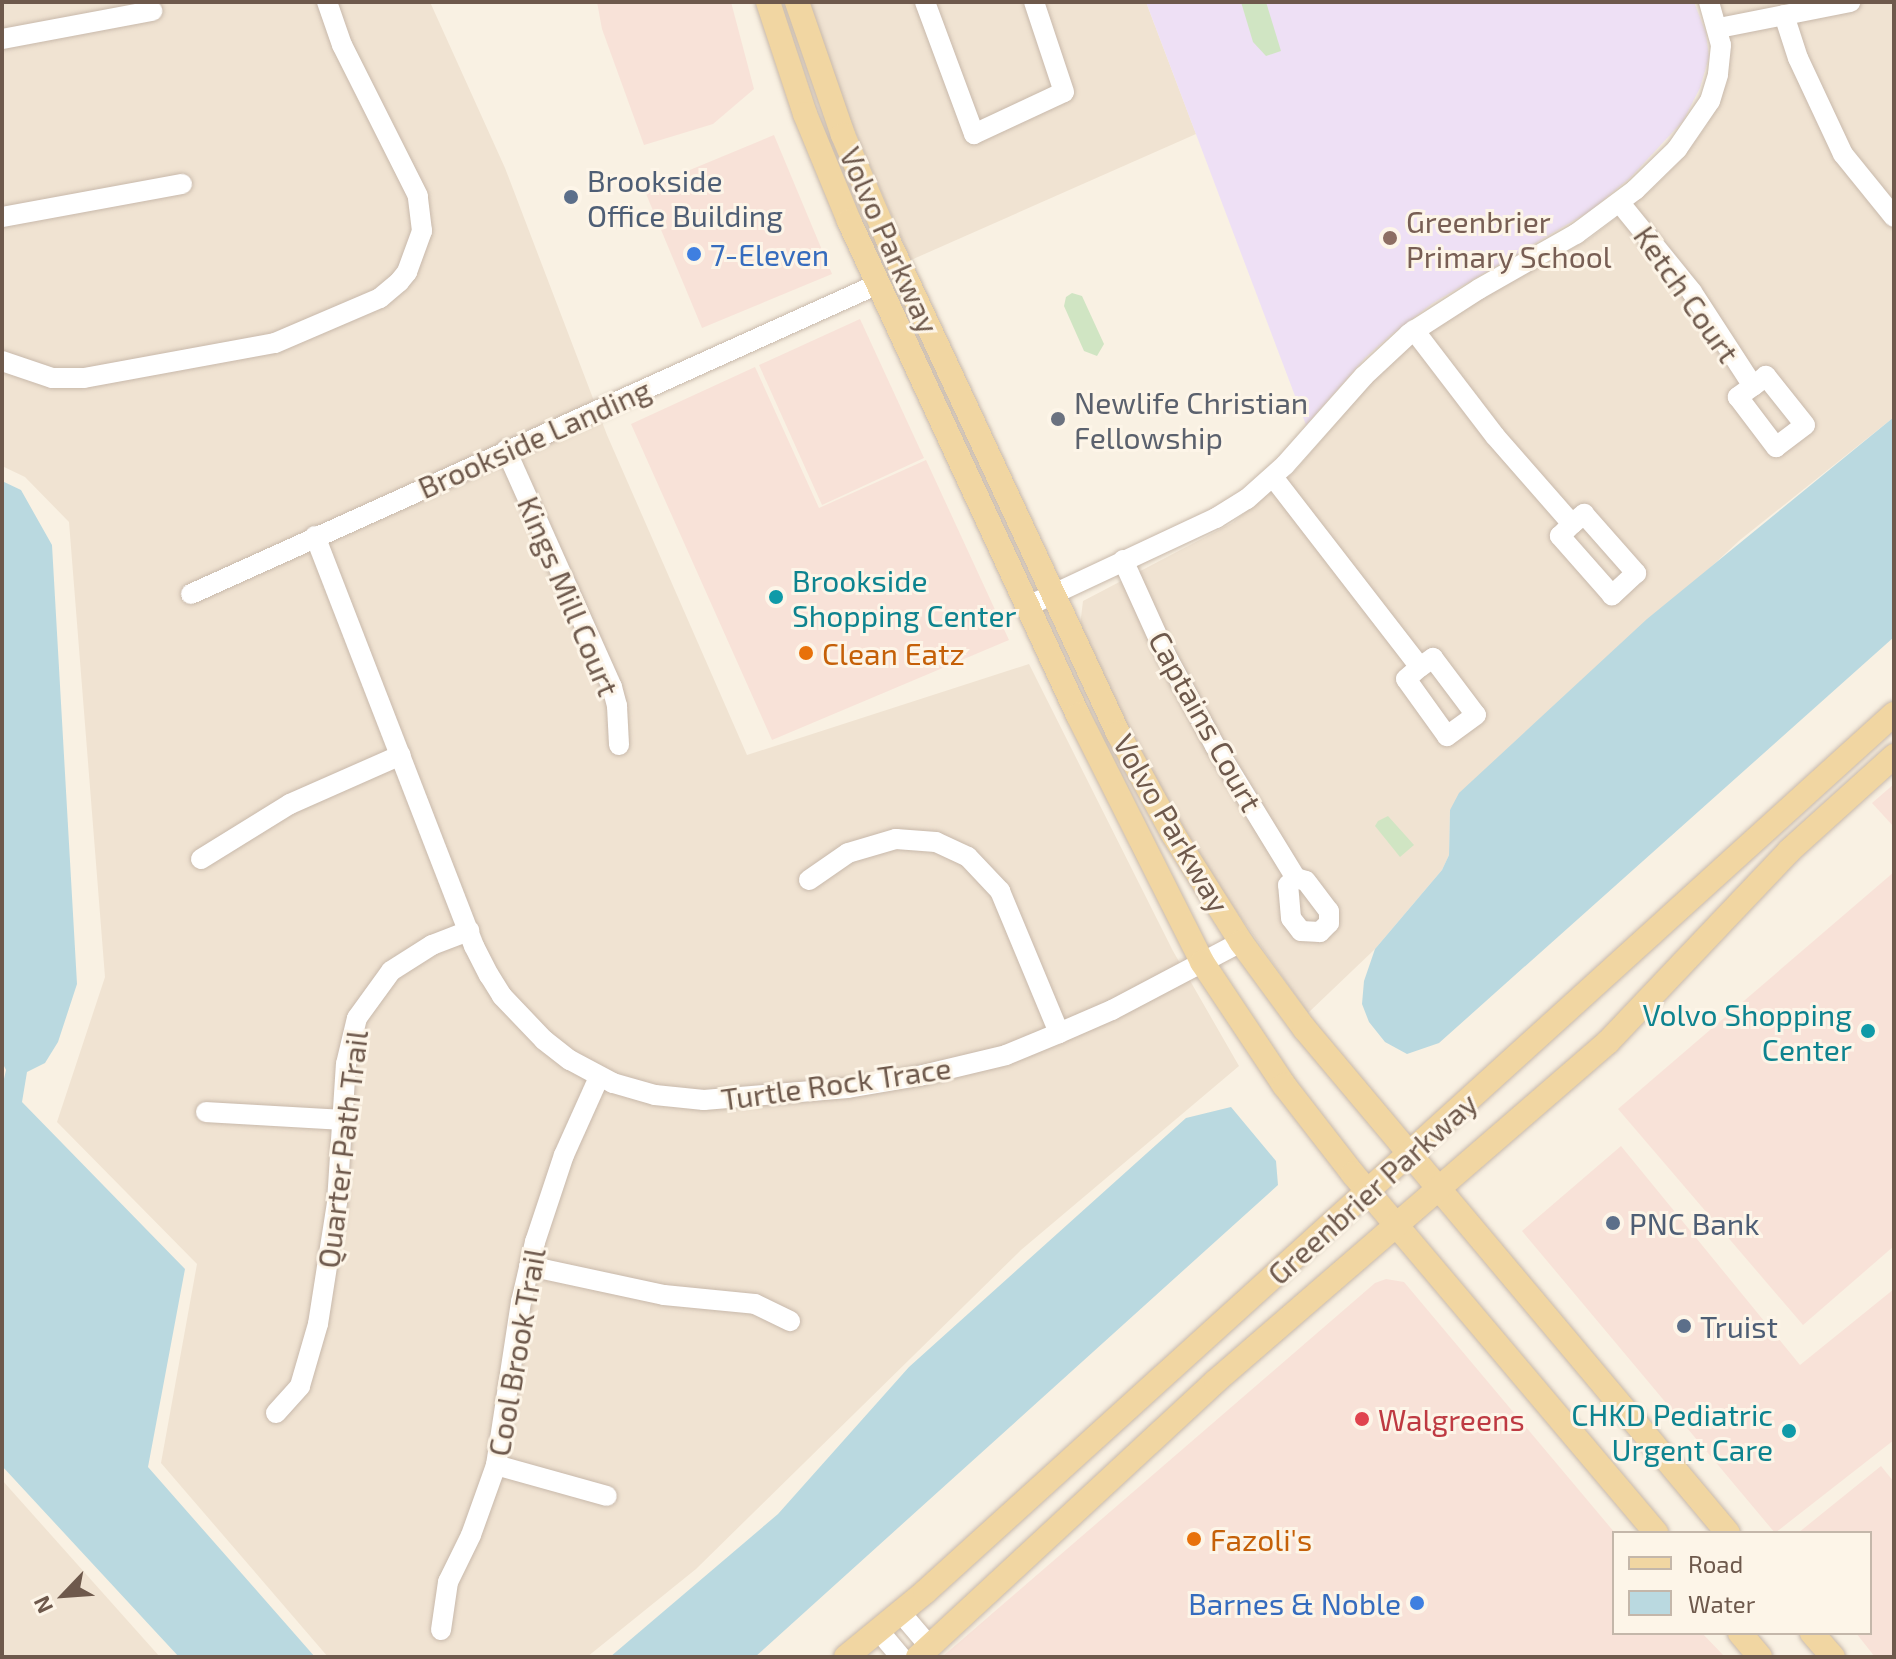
<!DOCTYPE html>
<html>
<head>
<meta charset="utf-8">
<style>
  body { margin:0 }
  #map { position:relative; width:1896px; height:1659px; overflow:hidden; background:#f9f1e3; font-family:"Exo 2",sans-serif }
  div>[style] { position:absolute }
  [style*='--x'] { left:calc(var(--x)*1px); top:calc(var(--y)*1px); width:calc(var(--w)*1px); rotate:calc(var(--a)*1deg) }
  .residential>* { inset:0; background:#f0e3d2 }
  .commercial>* { inset:0; background:#f8e2d8 }
  .education>* { inset:0; background:#eee0f5 }
  .green>* { inset:0; background:#d0e5c3 }
  .water>* { inset:0; background:#bad9e0 }
  .roads { filter:drop-shadow(0 0 2px #c8b9ab) drop-shadow(0 0 2px #c8b9ab) }
  .minor>* { height:20px; margin:-10px; padding:0 10px; transform-origin:10px; border-radius:10px; background:#fff }
  .major>* { height:24px; margin:-12px; padding:0 12px; transform-origin:12px; border-radius:12px; background:#f1d6a2 }
  .dots>* { width:22px; height:22px; translate:-50% -50%; box-sizing:border-box; border:4px solid #fdf5e8; border-radius:50% }
  span { translate:-50% -50%; white-space:nowrap; text-align:center; line-height:1.15; -webkit-text-stroke:6px #fdf5e8; paint-order:stroke }
  .service-label { font-size:30px; color:#4e5e75 }
  .left { translate:0 -50%; text-align:left }
  .education-label { font-size:30px; color:#785e54 }
  .street-label { font-size:30px; color:#6e594c }
  .shop-label { font-size:30px; color:#366cbe }
  .right { translate:-100% -50%; text-align:right }
  .worship-label { font-size:30px; color:#5b616d }
  .culture-label { font-size:30px; color:#0d838f }
  .food-label { font-size:30px; color:#c56008 }
  .health-label { font-size:30px; color:#be3a42 }
  .frame { position:absolute; inset:0; border:4px solid #6e594c; pointer-events:none }
  .legend { position:absolute; left:1612px; top:1531px; width:260px; height:104px; box-sizing:border-box; background:#fdf5e8; border:2px solid #c4b7aa; margin:0; padding:10px 14px; list-style:none; font-size:24px; color:#6e594c }
  .legend li { display:flex; align-items:center; gap:16px; height:40px }
  .legend b { width:40px; border:2px solid #c4b7aa }
  .north { position:absolute; left:24px; top:1555px; width:80px; height:80px; -webkit-text-stroke:6px #fdf5e8; paint-order:stroke; rotate:245deg; font-size:22px; font-weight:700; line-height:32px; text-align:center; color:#6e594c }
  .north::after { content:''; display:block; margin:auto; width:28px; height:36px; background:#6e594c; clip-path:polygon(50% 0,100% 100%,50% 72%,0 100%) }
</style>
</head>
<body>
<div id="map">
  <div class="residential">
    <i style="clip-path:polygon(2px 2px,430px 2px,505px 168px,607px 435px,747px 755px,1029px 664px,1173px 951px,1239px 1066px,1021px 1250px,696px 1569px,587px 1657px,328px 1657px,161px 1463px,197px 1264px,57px 1122px,105px 977px,69px 522px,25px 477px,2px 466px)"></i>
    <i style="clip-path:polygon(808px 2px,1146px 2px,1196px 134px,911px 260px,837px 89px)"></i>
    <i style="clip-path:polygon(1717px 2px,1894px 2px,1894px 417px,1740px 540px,1450px 810px,1449px 855px,1442px 870px,1375px 949px,1308px 1013px,1228px 899px,1148px 772px,1080px 626px,1083px 601px,1232px 523px,1294px 472px,1384px 367px,1452px 312px,1589px 239px,1650px 191px,1683px 158px,1707px 125px,1727px 83px,1730px 43px)"></i>
    <i style="clip-path:polygon(2px 1480px,160px 1657px,2px 1657px)"></i>
  </div>
  <div class="commercial">
    <i style="clip-path:polygon(597px 2px,731px 2px,754px 89px,713px 124px,644px 145px,602px 29px)"></i>
    <i style="clip-path:polygon(774px 135px,832px 274px,702px 328px,644px 189px)"></i>
    <i style="clip-path:polygon(860px 319px,924px 458px,822px 505px,759px 365px)"></i>
    <i style="clip-path:polygon(755px 367px,819px 508px,926px 460px,1009px 640px,772px 740px,631px 424px)"></i>
    <i style="clip-path:polygon(1894px 784px,1894px 827px,1872px 803px)"></i>
    <i style="clip-path:polygon(1894px 872px,1894px 1246px,1803px 1325px,1618px 1109px)"></i>
    <i style="clip-path:polygon(1621px 1146px,1800px 1365px,1894px 1289px,1894px 1440px,1775px 1533px,1522px 1231px)"></i>
    <i style="clip-path:polygon(1386px 1279px,1404px 1282px,1615px 1533px,1614px 1633px,1702px 1633px,1725px 1657px,942px 1657px,1375px 1283px)"></i>
    <i style="clip-path:polygon(1881px 1466px,1894px 1482px,1892px 1657px,1875px 1657px,1856px 1633px,1870px 1633px,1870px 1533px,1798px 1533px)"></i>
  </div>
  <div class="education">
    <i style="clip-path:polygon(1146px 2px,1694px 2px,1706px 33px,1709px 57px,1700px 88px,1683px 121px,1631px 177px,1590px 211px,1433px 303px,1391px 335px,1365px 358px,1306px 425px)"></i>
  </div>
  <div class="green">
    <i style="clip-path:polygon(1241px 2px,1266px 2px,1281px 51px,1266px 56px,1253px 42px)"></i>
    <i style="clip-path:polygon(1072px 293px,1082px 296px,1104px 344px,1097px 356px,1084px 351px,1064px 306px,1066px 297px)"></i>
    <i style="clip-path:polygon(1388px 816px,1414px 845px,1400px 857px,1375px 826px,1378px 821px)"></i>
  </div>
  <div class="water">
    <i style="clip-path:polygon(1894px 417px,1894px 637px,1439px 1043px,1407px 1054px,1385px 1042px,1369px 1022px,1362px 1004px,1364px 981px,1375px 949px,1442px 870px,1449px 855px,1450px 810px,1459px 793px,1647px 619px)"></i>
    <i style="clip-path:polygon(2px 481px,21px 490px,52px 545px,77px 984px,58px 1042px,45px 1063px,27px 1072px,22px 1102px,185px 1269px,148px 1467px,315px 1657px,179px 1657px,2px 1466px,2px 1088px,6px 1070px,2px 1062px)"></i>
    <i style="clip-path:polygon(1231px 1107px,1276px 1161px,1278px 1185px,755px 1657px,610px 1657px,778px 1514px,909px 1367px,1186px 1118px)"></i>
  </div>
  <div class="roads">
    <div class="minor">
      <i style="--x:925;--y:2;--w:141;--a:69.6"></i>
      <i style="--x:974;--y:134;--w:99;--a:-25"></i>
      <i style="--x:1064;--y:92;--w:95;--a:-108.4"></i>
      <i style="--x:1784;--y:15;--w:45;--a:72"></i>
      <i style="--x:1798;--y:58;--w:106;--a:64.9"></i>
      <i style="--x:1843;--y:154;--w:81;--a:51"></i>
      <i style="--x:1719;--y:28;--w:134;--a:-11.2"></i>
      <i style="--x:2;--y:39;--w:153;--a:-10.6"></i>
      <i style="--x:1620;--y:203;--w:114;--a:51"></i>
      <i style="--x:1692;--y:292;--w:112;--a:57"></i>
      <i style="--x:1753;--y:386;--w:19;--a:144"></i>
      <i style="--x:1738;--y:397;--w:63;--a:52.8"></i>
      <i style="--x:1776;--y:447;--w:36;--a:-37"></i>
      <i style="--x:1805;--y:425;--w:63;--a:-128.5"></i>
      <i style="--x:1766;--y:376;--w:16;--a:142"></i>
      <i style="--x:2;--y:217;--w:183;--a:-10.4"></i>
      <i style="--x:1414;--y:330;--w:133;--a:52.6"></i>
      <i style="--x:1495;--y:436;--w:117;--a:48.8"></i>
      <i style="--x:1572;--y:524;--w:16;--a:-40"></i>
      <i style="--x:1584;--y:514;--w:79;--a:48.6"></i>
      <i style="--x:1636;--y:573;--w:33;--a:137"></i>
      <i style="--x:1612;--y:595;--w:79;--a:-131.4"></i>
      <i style="--x:1560;--y:536;--w:17;--a:-45"></i>
      <i style="--x:2;--y:361;--w:53;--a:18.8"></i>
      <i style="--x:52;--y:378;--w:32;--a:0"></i>
      <i style="--x:84;--y:378;--w:194;--a:-10.4"></i>
      <i style="--x:275;--y:343;--w:114;--a:-23.2"></i>
      <i style="--x:380;--y:298;--w:25;--a:-40"></i>
      <i style="--x:399;--y:282;--w:13;--a:-51"></i>
      <i style="--x:407;--y:272;--w:44;--a:-69.9"></i>
      <i style="--x:422;--y:231;--w:35;--a:-97"></i>
      <i style="--x:418;--y:196;--w:169;--a:-116.7"></i>
      <i style="--x:342;--y:45;--w:46;--a:-109.2"></i>
      <i style="--x:506;--y:450;--w:260;--a:65.9"></i>
      <i style="--x:612;--y:687;--w:20;--a:75"></i>
      <i style="--x:617;--y:706;--w:39;--a:87"></i>
      <i style="--x:1273;--y:477;--w:240;--a:52.3"></i>
      <i style="--x:1420;--y:667;--w:16;--a:-35"></i>
      <i style="--x:1433;--y:658;--w:71;--a:53"></i>
      <i style="--x:1476;--y:715;--w:36;--a:144"></i>
      <i style="--x:1447;--y:736;--w:70;--a:-125.7"></i>
      <i style="--x:1406;--y:679;--w:18;--a:-41"></i>
      <i style="--x:315;--y:536;--w:440;--a:68.8"></i>
      <i style="--x:474;--y:946;--w:33;--a:63"></i>
      <i style="--x:489;--y:975;--w:25;--a:58"></i>
      <i style="--x:502;--y:996;--w:61;--a:46.3"></i>
      <i style="--x:544;--y:1040;--w:33;--a:38"></i>
      <i style="--x:570;--y:1060;--w:49;--a:28.1"></i>
      <i style="--x:613;--y:1083;--w:44;--a:15.9"></i>
      <i style="--x:655;--y:1095;--w:49;--a:5.8"></i>
      <i style="--x:704;--y:1100;--w:144;--a:-4.8"></i>
      <i style="--x:848;--y:1088;--w:76;--a:-9.8"></i>
      <i style="--x:923;--y:1075;--w:85;--a:-13.5"></i>
      <i style="--x:1006;--y:1055;--w:57;--a:-22.5"></i>
      <i style="--x:1059;--y:1033;--w:58;--a:-23.5"></i>
      <i style="--x:1112;--y:1010;--w:146;--a:-27.8"></i>
      <i style="--x:1123;--y:560;--w:109;--a:65.6"></i>
      <i style="--x:1168;--y:659;--w:99;--a:61.6"></i>
      <i style="--x:1215;--y:746;--w:155;--a:58.5"></i>
      <i style="--x:1296;--y:878;--w:10;--a:17"></i>
      <i style="--x:1306;--y:881;--w:38;--a:53"></i>
      <i style="--x:1329;--y:911;--w:12;--a:90"></i>
      <i style="--x:1329;--y:923;--w:13;--a:135"></i>
      <i style="--x:1320;--y:932;--w:19;--a:-177"></i>
      <i style="--x:1301;--y:931;--w:16;--a:-128"></i>
      <i style="--x:1291;--y:918;--w:33;--a:-95"></i>
      <i style="--x:1288;--y:885;--w:11;--a:-41"></i>
      <i style="--x:191;--y:594;--w:754;--a:-24.29"></i>
      <i style="--x:1028;--y:606;--w:208;--a:-25.1"></i>
      <i style="--x:1216;--y:518;--w:36;--a:-32"></i>
      <i style="--x:1247;--y:499;--w:51;--a:-41.8"></i>
      <i style="--x:1285;--y:465;--w:119;--a:-48.4"></i>
      <i style="--x:1364;--y:376;--w:62;--a:-43"></i>
      <i style="--x:1409;--y:334;--w:83;--a:-32.7"></i>
      <i style="--x:1479;--y:289;--w:112;--a:-29.6"></i>
      <i style="--x:1576;--y:234;--w:74;--a:-36.7"></i>
      <i style="--x:1635;--y:190;--w:59;--a:-44.3"></i>
      <i style="--x:1677;--y:149;--w:58;--a:-55.5"></i>
      <i style="--x:1710;--y:101;--w:28;--a:-73"></i>
      <i style="--x:1718;--y:74;--w:29;--a:-84"></i>
      <i style="--x:1721;--y:45;--w:45;--a:-105.6"></i>
      <i style="--x:201;--y:859;--w:105;--a:-31.7"></i>
      <i style="--x:290;--y:804;--w:121;--a:-23.8"></i>
      <i style="--x:809;--y:880;--w:47;--a:-34.7"></i>
      <i style="--x:848;--y:853;--w:50;--a:-16.3"></i>
      <i style="--x:896;--y:839;--w:40;--a:4.3"></i>
      <i style="--x:936;--y:842;--w:35;--a:25"></i>
      <i style="--x:968;--y:857;--w:47;--a:46.7"></i>
      <i style="--x:1000;--y:891;--w:154;--a:67.4"></i>
      <i style="--x:206;--y:1112;--w:137;--a:3.3"></i>
      <i style="--x:529;--y:1266;--w:138;--a:12.1"></i>
      <i style="--x:664;--y:1295;--w:91;--a:5.6"></i>
      <i style="--x:755;--y:1304;--w:39;--a:26"></i>
      <i style="--x:276;--y:1413;--w:36;--a:-48"></i>
      <i style="--x:300;--y:1386;--w:65;--a:-73.8"></i>
      <i style="--x:318;--y:1324;--w:123;--a:-81.1"></i>
      <i style="--x:337;--y:1202;--w:138;--a:-86.3"></i>
      <i style="--x:346;--y:1064;--w:47;--a:-76.6"></i>
      <i style="--x:357;--y:1018;--w:58;--a:-54.1"></i>
      <i style="--x:391;--y:971;--w:49;--a:-32.4"></i>
      <i style="--x:432;--y:945;--w:40;--a:-21"></i>
      <i style="--x:496;--y:1465;--w:115;--a:15.6"></i>
      <i style="--x:901;--y:1613;--w:45;--a:49.5"></i>
      <i style="--x:441;--y:1630;--w:49;--a:-81.7"></i>
      <i style="--x:448;--y:1582;--w:52;--a:-63.9"></i>
      <i style="--x:471;--y:1535;--w:74;--a:-70.3"></i>
      <i style="--x:496;--y:1465;--w:165;--a:-81.3"></i>
      <i style="--x:521;--y:1302;--w:62;--a:-76.9"></i>
      <i style="--x:535;--y:1242;--w:92;--a:-71.6"></i>
      <i style="--x:564;--y:1155;--w:85;--a:-65.8"></i>
      <i style="--x:879;--y:1631;--w:34;--a:50"></i>
    </div>
    <div class="major">
      <i style="--x:768;--y:2;--w:118;--a:71.7"></i>
      <i style="--x:805;--y:114;--w:116;--a:67.6"></i>
      <i style="--x:849;--y:221;--w:544;--a:65.13"></i>
      <i style="--x:1078;--y:715;--w:276;--a:63.3"></i>
      <i style="--x:1202;--y:962;--w:148;--a:56.3"></i>
      <i style="--x:1284;--y:1085;--w:113;--a:52.2"></i>
      <i style="--x:1353;--y:1174;--w:470;--a:49.8"></i>
      <i style="--x:797;--y:2;--w:141;--a:70.9"></i>
      <i style="--x:843;--y:135;--w:114;--a:66.8"></i>
      <i style="--x:888;--y:240;--w:544;--a:64.99"></i>
      <i style="--x:1118;--y:733;--w:115;--a:61.4"></i>
      <i style="--x:1173;--y:834;--w:128;--a:57.8"></i>
      <i style="--x:1241;--y:942;--w:107;--a:53.8"></i>
      <i style="--x:1304;--y:1028;--w:659;--a:49.98"></i>
      <i style="--x:1740;--y:1633;--w:31;--a:50"></i>
      <i style="--x:1812;--y:1633;--w:32;--a:49"></i>
      <i style="--x:846;--y:1657;--w:102;--a:-39.4"></i>
      <i style="--x:925;--y:1592;--w:1308;--a:-42.18"></i>
      <i style="--x:918;--y:1657;--w:406;--a:-42.8"></i>
      <i style="--x:1216;--y:1381;--w:518;--a:-40.85"></i>
      <i style="--x:1608;--y:1042;--w:263;--a:-46.5"></i>
      <i style="--x:1789;--y:851;--w:142;--a:-42.1"></i>
    </div>
  </div>
  <div class="dots">
    <i style="left:571px;top:197px;background:#5c6f8a"></i>
    <i style="left:1390px;top:238px;background:#8d6e63"></i>
    <i style="left:694px;top:254px;background:#3f7fe0"></i>
    <i style="left:1058px;top:419px;background:#6b7280"></i>
    <i style="left:776px;top:597px;background:#0f9aa8"></i>
    <i style="left:806px;top:653px;background:#e8710a"></i>
    <i style="left:1868px;top:1031px;background:#0f9aa8"></i>
    <i style="left:1613px;top:1223px;background:#5c6f8a"></i>
    <i style="left:1684px;top:1326px;background:#5c6f8a"></i>
    <i style="left:1362px;top:1419px;background:#e0444e"></i>
    <i style="left:1789px;top:1431px;background:#0f9aa8"></i>
    <i style="left:1194px;top:1539px;background:#e8710a"></i>
    <i style="left:1417px;top:1603px;background:#3f7fe0"></i>
  </div>
  <div class="service-label">
    <span class="left" style="left:587px;top:197px">Brookside<br>Office Building</span>
    <span class="left" style="left:1629px;top:1223px">PNC Bank</span>
    <span class="left" style="left:1700px;top:1326px">Truist</span>
  </div>
  <div class="education-label">
    <span class="left" style="left:1406px;top:238px">Greenbrier<br>Primary School</span>
  </div>
  <div class="street-label">
    <span style="left:890px;top:240px;rotate:66deg">Volvo Parkway</span>
    <span style="left:1687px;top:294px;rotate:55deg">Ketch Court</span>
    <span style="left:534px;top:438px;rotate:-24deg">Brookside Landing</span>
    <span style="left:569px;top:596px;rotate:67deg">Kings Mill Court</span>
    <span style="left:1206px;top:721px;rotate:61deg">Captains Court</span>
    <span style="left:1172px;top:823px;rotate:60deg">Volvo Parkway</span>
    <span style="left:836px;top:1083px;rotate:-8deg">Turtle Rock Trace</span>
    <span style="left:342px;top:1149px;rotate:-83deg">Quarter Path Trail</span>
    <span style="left:1372px;top:1188px;rotate:-42deg">Greenbrier Parkway</span>
    <span style="left:516px;top:1352px;rotate:-80deg">Cool Brook Trail</span>
  </div>
  <div class="shop-label">
    <span class="left" style="left:710px;top:254px">7-Eleven</span>
    <span class="right" style="left:1401px;top:1603px">Barnes &amp; Noble</span>
  </div>
  <div class="worship-label">
    <span class="left" style="left:1074px;top:419px">Newlife Christian<br>Fellowship</span>
  </div>
  <div class="culture-label">
    <span class="left" style="left:792px;top:597px">Brookside<br>Shopping Center</span>
    <span class="right" style="left:1852px;top:1031px">Volvo Shopping<br>Center</span>
    <span class="right" style="left:1773px;top:1431px">CHKD Pediatric<br>Urgent Care</span>
  </div>
  <div class="food-label">
    <span class="left" style="left:822px;top:653px">Clean Eatz</span>
    <span class="left" style="left:1210px;top:1539px">Fazoli's</span>
  </div>
  <div class="health-label">
    <span class="left" style="left:1378px;top:1419px">Walgreens</span>
  </div>
  <div class="frame"></div>
  <ul class="legend">
  <li><b style="height:10px;background:#f1d6a2"></b>Road</li>
  <li><b style="height:22px;background:#bad9e0"></b>Water</li>
  </ul>
  <div class="north">N</div>
</div>
</body>
</html>
